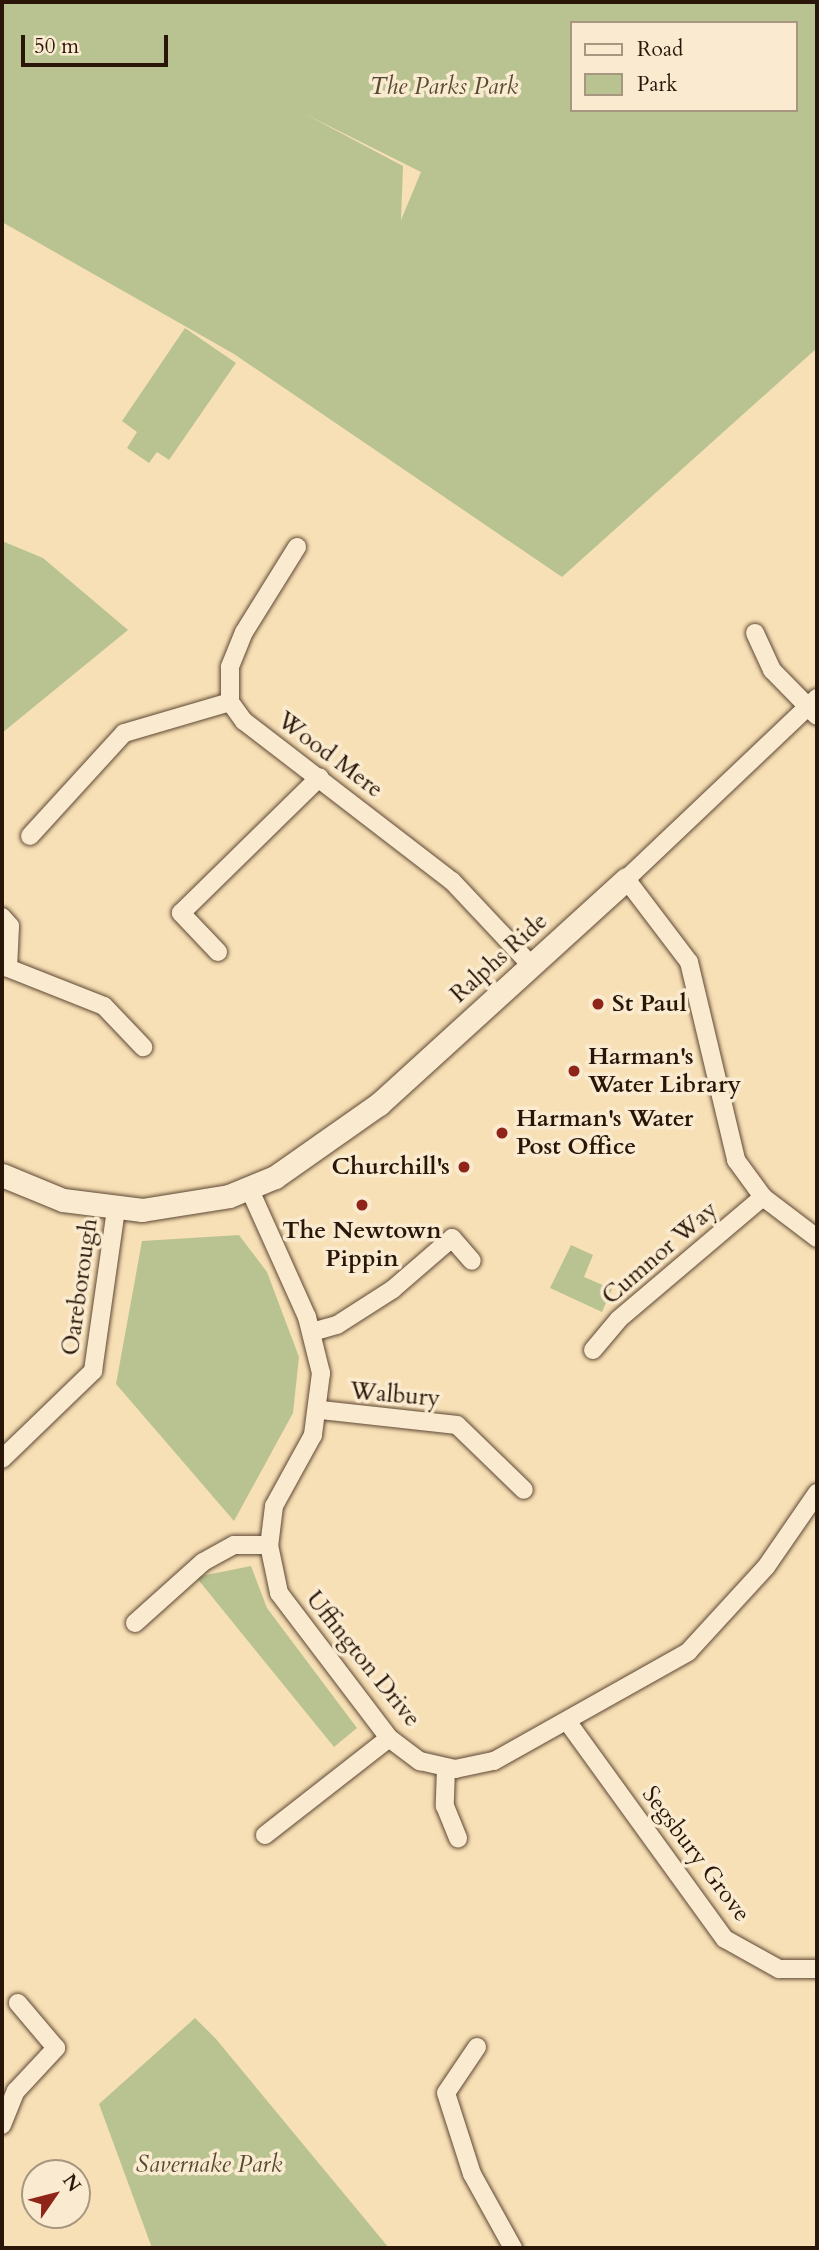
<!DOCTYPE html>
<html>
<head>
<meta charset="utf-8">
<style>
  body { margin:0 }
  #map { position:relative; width:819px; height:2250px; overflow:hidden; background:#f8e0b6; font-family:Cardo,serif }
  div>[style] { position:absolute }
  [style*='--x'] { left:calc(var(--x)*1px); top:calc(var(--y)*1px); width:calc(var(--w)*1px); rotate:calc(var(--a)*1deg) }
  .green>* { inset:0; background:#b9c391 }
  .roads { filter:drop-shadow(0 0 2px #5e4834) drop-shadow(0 0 2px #5e4834) }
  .minor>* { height:18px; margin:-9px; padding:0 9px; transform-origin:9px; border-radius:9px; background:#faebd0 }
  .tertiary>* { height:23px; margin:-11.5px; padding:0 11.5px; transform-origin:11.5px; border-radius:11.5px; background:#faebd0 }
  .dots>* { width:19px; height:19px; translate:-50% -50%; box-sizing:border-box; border:4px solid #faebd0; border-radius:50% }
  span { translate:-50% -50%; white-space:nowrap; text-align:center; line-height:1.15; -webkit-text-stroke:7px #faebd0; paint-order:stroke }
  .park-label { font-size:24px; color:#554a32; font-style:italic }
  .street-label { font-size:24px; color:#2a1609 }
  .poi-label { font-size:24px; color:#2a1609; font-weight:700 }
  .left { translate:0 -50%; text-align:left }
  .right { translate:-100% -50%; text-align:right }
  .frame { position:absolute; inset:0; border:4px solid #2a1609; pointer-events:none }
  .legend { position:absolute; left:570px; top:21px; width:228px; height:91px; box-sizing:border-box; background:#faebd0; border:2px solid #a79680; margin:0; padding:9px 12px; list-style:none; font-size:21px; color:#2a1609 }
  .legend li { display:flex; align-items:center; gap:14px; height:35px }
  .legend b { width:35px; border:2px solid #a79680 }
  .north { position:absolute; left:21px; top:2159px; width:70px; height:70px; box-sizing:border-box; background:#faebd0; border:2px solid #a79680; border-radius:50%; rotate:55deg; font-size:19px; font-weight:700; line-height:28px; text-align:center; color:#2a1609 }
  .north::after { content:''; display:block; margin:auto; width:24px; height:32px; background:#8f2418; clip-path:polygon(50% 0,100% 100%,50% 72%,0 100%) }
  .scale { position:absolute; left:21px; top:35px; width:147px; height:32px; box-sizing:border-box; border:4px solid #2a1609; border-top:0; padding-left:9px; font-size:21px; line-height:24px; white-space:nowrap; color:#2a1609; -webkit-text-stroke:5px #faebd0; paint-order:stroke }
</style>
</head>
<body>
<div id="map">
  <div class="green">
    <i style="clip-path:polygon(evenodd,2px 2px,817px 2px,817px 348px,562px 577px,234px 354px,2px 222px,2px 2px,572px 23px,796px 23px,796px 110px,572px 110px,572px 23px,2px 2px,305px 114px,421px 172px,401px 220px,403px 166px,305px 114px)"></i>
    <i style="clip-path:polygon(185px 328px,236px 363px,169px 460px,157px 452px,149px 463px,127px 448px,137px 432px,122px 421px)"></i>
    <i style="clip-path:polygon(2px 541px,43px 558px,128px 630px,2px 733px)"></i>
    <i style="clip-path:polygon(239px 1235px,267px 1272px,299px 1357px,293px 1413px,234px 1521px,116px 1384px,142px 1241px)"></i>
    <i style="clip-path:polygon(571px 1245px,593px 1255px,584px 1277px,612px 1289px,602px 1312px,550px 1288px)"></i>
    <i style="clip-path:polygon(251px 1566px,267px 1608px,357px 1728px,334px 1747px,196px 1577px)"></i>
    <i style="clip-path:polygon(195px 2018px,216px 2039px,389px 2248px,152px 2248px,99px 2104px)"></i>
  </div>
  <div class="roads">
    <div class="minor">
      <i style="--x:297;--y:547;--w:100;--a:121.9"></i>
      <i style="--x:244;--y:632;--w:38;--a:112"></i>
      <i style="--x:230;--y:667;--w:35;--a:90"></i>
      <i style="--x:230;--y:702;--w:24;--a:54"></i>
      <i style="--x:244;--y:721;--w:262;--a:37.6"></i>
      <i style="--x:452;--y:881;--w:115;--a:46.8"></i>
      <i style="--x:755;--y:633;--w:41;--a:65.3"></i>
      <i style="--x:772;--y:670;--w:64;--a:45.6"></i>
      <i style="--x:817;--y:698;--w:263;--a:136.5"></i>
      <i style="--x:626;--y:879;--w:104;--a:52.8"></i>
      <i style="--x:689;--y:962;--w:204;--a:76.6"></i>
      <i style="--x:736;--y:1160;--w:46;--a:53.9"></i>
      <i style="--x:763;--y:1197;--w:68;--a:37.2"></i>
      <i style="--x:30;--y:836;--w:139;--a:-47.6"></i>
      <i style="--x:124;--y:733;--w:110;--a:-16.3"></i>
      <i style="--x:2;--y:917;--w:12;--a:48"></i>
      <i style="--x:10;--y:926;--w:42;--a:92.7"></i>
      <i style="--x:218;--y:952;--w:54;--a:-133.5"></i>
      <i style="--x:181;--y:913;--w:194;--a:-44.4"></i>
      <i style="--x:8;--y:968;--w:103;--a:21.6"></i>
      <i style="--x:104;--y:1006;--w:57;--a:46.4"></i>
      <i style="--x:249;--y:1188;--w:141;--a:65.8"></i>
      <i style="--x:307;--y:1317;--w:58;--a:76"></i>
      <i style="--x:321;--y:1373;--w:63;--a:97.4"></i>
      <i style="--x:313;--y:1435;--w:81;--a:118.8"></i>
      <i style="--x:274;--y:1506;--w:39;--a:97"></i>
      <i style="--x:269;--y:1545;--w:49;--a:78.2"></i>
      <i style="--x:279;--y:1593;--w:182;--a:52.8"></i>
      <i style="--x:389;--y:1738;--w:39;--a:37"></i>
      <i style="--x:420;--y:1761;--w:36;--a:13"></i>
      <i style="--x:455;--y:1769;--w:40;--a:-12"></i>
      <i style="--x:494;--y:1761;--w:223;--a:-29.3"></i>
      <i style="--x:688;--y:1652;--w:115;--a:-47.5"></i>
      <i style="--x:766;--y:1567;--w:90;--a:-55.4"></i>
      <i style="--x:312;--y:1332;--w:26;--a:-16"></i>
      <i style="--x:337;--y:1325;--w:67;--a:-32.7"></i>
      <i style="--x:393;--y:1289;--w:78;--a:-40.8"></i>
      <i style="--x:452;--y:1238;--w:30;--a:49"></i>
      <i style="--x:593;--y:1350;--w:40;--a:-50"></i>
      <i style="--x:619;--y:1319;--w:189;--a:-40.3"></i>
      <i style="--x:321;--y:1410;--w:137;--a:6.3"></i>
      <i style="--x:457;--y:1425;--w:93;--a:44.1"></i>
      <i style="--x:2;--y:1459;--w:127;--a:-44"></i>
      <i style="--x:93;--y:1371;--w:164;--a:-81.9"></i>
      <i style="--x:135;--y:1623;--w:91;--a:-41.9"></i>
      <i style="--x:203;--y:1562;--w:35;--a:-29"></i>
      <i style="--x:234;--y:1545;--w:35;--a:0"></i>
      <i style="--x:567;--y:1721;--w:269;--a:54.1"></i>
      <i style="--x:725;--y:1939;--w:62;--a:29.1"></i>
      <i style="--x:779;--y:1969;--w:38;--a:0"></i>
      <i style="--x:446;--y:1768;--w:38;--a:92"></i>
      <i style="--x:445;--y:1806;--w:35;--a:68"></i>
      <i style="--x:265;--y:1835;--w:157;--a:-38"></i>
      <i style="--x:477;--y:2047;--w:55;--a:124"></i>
      <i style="--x:446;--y:2093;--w:85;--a:72.2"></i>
      <i style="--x:472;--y:2174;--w:85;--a:61"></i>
      <i style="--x:2;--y:2125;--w:37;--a:-68"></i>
      <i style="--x:16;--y:2091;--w:59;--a:-47.1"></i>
      <i style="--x:56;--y:2048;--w:59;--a:-130.2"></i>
    </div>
    <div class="tertiary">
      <i style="--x:2;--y:1175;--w:66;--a:22.3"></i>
      <i style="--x:63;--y:1200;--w:80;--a:7.2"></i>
      <i style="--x:142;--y:1210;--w:88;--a:-9.1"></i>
      <i style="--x:229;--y:1196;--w:50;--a:-22.4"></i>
      <i style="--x:275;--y:1177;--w:127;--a:-35.1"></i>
      <i style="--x:379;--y:1104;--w:334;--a:-42.3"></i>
    </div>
  </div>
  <div class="dots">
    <i style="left:598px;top:1004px;background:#8f2418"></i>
    <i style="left:574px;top:1071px;background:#8f2418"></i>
    <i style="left:502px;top:1133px;background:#8f2418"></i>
    <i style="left:464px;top:1167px;background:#8f2418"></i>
    <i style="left:362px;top:1205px;background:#8f2418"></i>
  </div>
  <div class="park-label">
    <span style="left:444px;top:87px">The Parks Park</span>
    <span style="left:209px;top:2165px">Savernake Park</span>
  </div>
  <div class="street-label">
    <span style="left:330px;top:755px;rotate:37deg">Wood Mere</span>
    <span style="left:499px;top:958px;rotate:-42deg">Ralphs Ride</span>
    <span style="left:660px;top:1253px;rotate:-41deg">Cumnor Way</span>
    <span style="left:80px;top:1287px;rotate:-82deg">Oareborough</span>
    <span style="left:395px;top:1395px;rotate:5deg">Walbury</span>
    <span style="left:363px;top:1659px;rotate:51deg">Uffington Drive</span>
    <span style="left:696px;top:1854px;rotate:53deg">Segsbury Grove</span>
  </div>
  <div class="poi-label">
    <span class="left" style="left:612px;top:1004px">St Paul</span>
    <span class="left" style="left:588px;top:1071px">Harman's<br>Water Library</span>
    <span class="left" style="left:516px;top:1133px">Harman's Water<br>Post Office</span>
    <span class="right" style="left:450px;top:1167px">Churchill's</span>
    <span style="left:362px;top:1245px">The Newtown<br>Pippin</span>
  </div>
  <div class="frame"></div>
  <ul class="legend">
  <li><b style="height:9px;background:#faebd0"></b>Road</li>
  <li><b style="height:19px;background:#b9c391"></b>Park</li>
  </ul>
  <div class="north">N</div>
  <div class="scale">50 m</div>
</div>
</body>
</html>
